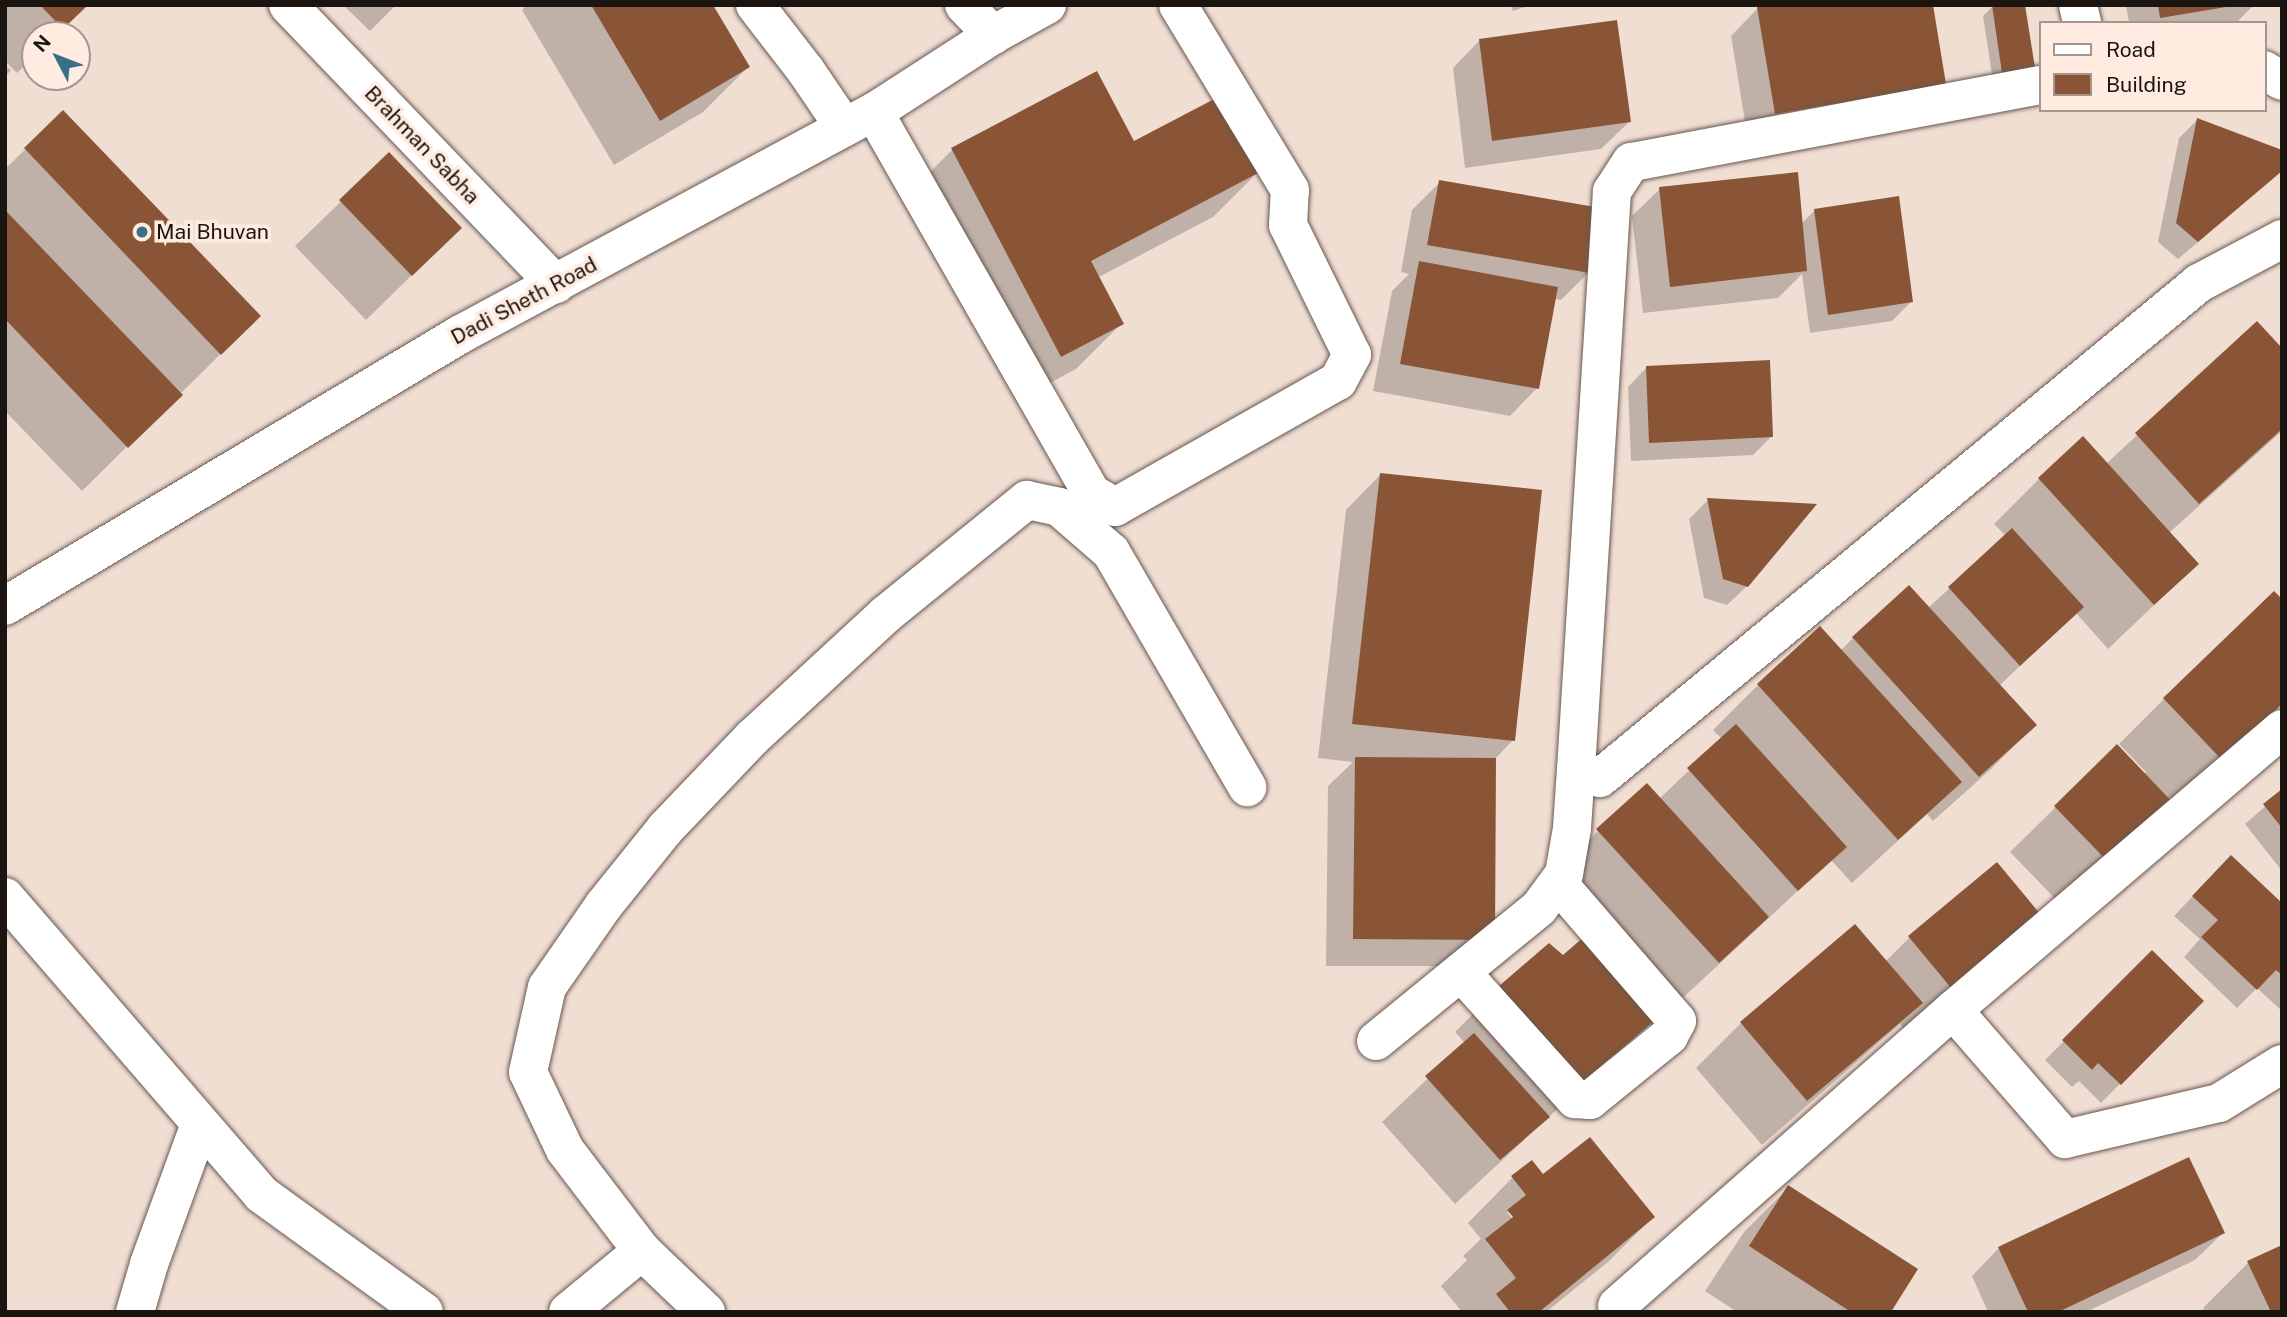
<!DOCTYPE html>
<html>
<head>
<meta charset="utf-8">
<style>
  body { margin:0 }
  #map { position:relative; width:2287px; height:1317px; overflow:hidden; background:#f1ded3; font-family:"Public Sans",sans-serif }
  div>[style] { position:absolute }
  [style*='--x'] { left:calc(var(--x)*1px); top:calc(var(--y)*1px); width:calc(var(--w)*1px); rotate:calc(var(--a)*1deg) }
  .shadow>* { inset:0; background:#0003 }
  .building>* { inset:0; background:#8a5536 }
  .roads { filter:drop-shadow(0 0 2px #67574e) drop-shadow(0 0 2px #67574e) }
  .street>* { height:38px; margin:-19px; padding:0 19px; transform-origin:19px; border-radius:19px; background:#fff }
  .dots>* { width:19px; height:19px; translate:-50% -50%; box-sizing:border-box; border:4px solid #ffebe0; border-radius:50% }
  span { translate:-50% -50%; white-space:nowrap; text-align:center; line-height:1.15; -webkit-text-stroke:7px #ffebe0; paint-order:stroke }
  .street-label { font-size:21px; color:#1b1511 }
  .poi-label { font-size:21px; color:#1b1511 }
  .left { translate:0 -50%; text-align:left }
  .frame { position:absolute; inset:0; border:7px solid #1b1511; pointer-events:none }
  .legend { position:absolute; left:2039px; top:21px; width:228px; height:91px; box-sizing:border-box; background:#ffebe0; border:2px solid #a4958d; margin:0; padding:9px 12px; list-style:none; font-size:21px; color:#1b1511 }
  .legend li { display:flex; align-items:center; gap:14px; height:35px }
  .legend b { width:35px; border:2px solid #a4958d }
  .north { position:absolute; left:21px; top:21px; width:70px; height:70px; box-sizing:border-box; background:#ffebe0; border:2px solid #a4958d; border-radius:50%; rotate:312deg; font-size:19px; font-weight:700; line-height:28px; text-align:center; color:#1b1511 }
  .north::after { content:''; display:block; margin:auto; width:24px; height:32px; background:#367089; clip-path:polygon(50% 0,100% 100%,50% 72%,0 100%) }
</style>
</head>
<body>
<div id="map">
  <div class="shadow">
    <i style="clip-path:polygon(5px 5px,88px 5px,56px 35px,35px 35px,35px 56px,17px 73px,5px 61px)"></i>
    <i style="clip-path:polygon(343px 5px,396px 5px,370px 31px)"></i>
    <i style="clip-path:polygon(527px 5px,711px 5px,748px 67px,703px 112px,614px 165px,522px 10px)"></i>
    <i style="clip-path:polygon(1511px 5px,1530px 5px,1513px 11px)"></i>
    <i style="clip-path:polygon(2126px 5px,2254px 5px,2236px 23px,2129px 23px)"></i>
    <i style="clip-path:polygon(1992px 7px,2033px 68px,1993px 81px,1983px 16px)"></i>
    <i style="clip-path:polygon(1758px 8px,1945px 84px,1748px 140px,1731px 36px)"></i>
    <i style="clip-path:polygon(1480px 40px,1629px 122px,1601px 149px,1465px 168px,1453px 68px)"></i>
    <i style="clip-path:polygon(5px 66px,11px 70px,5px 77px)"></i>
    <i style="clip-path:polygon(63px 113px,259px 316px,82px 491px,5px 411px,5px 169px)"></i>
    <i style="clip-path:polygon(2197px 120px,2282px 152px,2282px 171px,2178px 259px,2158px 242px,2179px 138px)"></i>
    <i style="clip-path:polygon(1133px 143px,1258px 172px,1213px 217px,1097px 278px,1121px 324px,1076px 369px,1016px 401px,907px 195px,952px 150px)"></i>
    <i style="clip-path:polygon(389px 155px,414px 273px,366px 320px,295px 246px)"></i>
    <i style="clip-path:polygon(1440px 182px,1589px 272px,1561px 300px,1554px 298px,1537px 388px,1510px 416px,1373px 391px,1392px 291px,1409px 274px,1401px 272px,1412px 210px)"></i>
    <i style="clip-path:polygon(1660px 189px,1801px 224px,1815px 210px,1911px 302px,1892px 321px,1810px 333px,1802px 274px,1778px 298px,1643px 313px,1632px 216px)"></i>
    <i style="clip-path:polygon(2257px 324px,2282px 351px,2282px 431px,2169px 533px,2197px 564px,2108px 649px,2076px 613px,1999px 686px,2035px 725px,1990px 770px,1933px 821px,1927px 814px,1852px 883px,1831px 860px,1673px 1007px,1553px 875px,1598px 831px,1659px 799px,1722px 739px,1713px 730px,1758px 685px,1840px 651px,1853px 638px,1928px 608px,2006px 536px,1994px 524px,2039px 479px,2106px 464px)"></i>
    <i style="clip-path:polygon(1646px 368px,1772px 436px,1753px 455px,1631px 461px,1628px 387px)"></i>
    <i style="clip-path:polygon(1380px 475px,1513px 740px,1495px 759px,1493px 939px,1466px 966px,1326px 966px,1328px 786px,1353px 762px,1318px 758px,1346px 510px)"></i>
    <i style="clip-path:polygon(1708px 500px,1747px 586px,1727px 605px,1704px 598px,1689px 519px)"></i>
    <i style="clip-path:polygon(2164px 699px,2282px 704px,2067px 911px,2010px 852px,2117px 747px,2143px 774px,2146px 772px,2119px 744px)"></i>
    <i style="clip-path:polygon(2282px 792px,2282px 871px,2245px 824px)"></i>
    <i style="clip-path:polygon(2212px 876px,2282px 905px,2282px 1011px,2257px 988px,2237px 1008px,2184px 957px,2200px 939px,2174px 916px)"></i>
    <i style="clip-path:polygon(2039px 915px,1906px 1032px,1900px 1024px,1762px 1145px,1696px 1068px,1741px 1023px,1885px 962px,1910px 937px)"></i>
    <i style="clip-path:polygon(2152px 953px,2202px 1001px,2101px 1103px,2079px 1081px,2072px 1087px,2045px 1060px)"></i>
    <i style="clip-path:polygon(evenodd,1563px 957px,1659px 1015px,1455px 1204px,1382px 1122px,1465px 1043px,1455px 1032px,1500px 987px,1563px 957px,1614px 1053px,1614px 1057px,1577px 1089px,1574px 1086px,1614px 1053px)"></i>
    <i style="clip-path:polygon(evenodd,1543px 1177px,1653px 1217px,1608px 1262px,1546px 1312px,1462px 1312px,1441px 1286px,1467px 1260px,1463px 1256px,1481px 1239px,1468px 1223px,1512px 1178px,1543px 1177px,1509px 1209px,1519px 1223px,1517px 1225px,1507px 1212px,1509px 1209px)"></i>
    <i style="clip-path:polygon(1789px 1187px,1889px 1312px,1737px 1312px,1705px 1291px,1744px 1232px)"></i>
    <i style="clip-path:polygon(2223px 1233px,2195px 1260px,2086px 1312px,1988px 1312px,1972px 1276px,1999px 1248px)"></i>
    <i style="clip-path:polygon(2248px 1263px,2282px 1312px,2205px 1312px,2203px 1308px)"></i>
  </div>
  <div class="building">
    <i style="clip-path:polygon(40px 5px,88px 5px,63px 29px)"></i>
    <i style="clip-path:polygon(591px 5px,713px 5px,750px 67px,660px 121px)"></i>
    <i style="clip-path:polygon(1766px 5px,1933px 5px,1946px 84px,1775px 114px,1757px 7px)"></i>
    <i style="clip-path:polygon(1992px 5px,2025px 5px,2035px 68px,2002px 73px)"></i>
    <i style="clip-path:polygon(2158px 5px,2226px 5px,2226px 7px,2160px 18px)"></i>
    <i style="clip-path:polygon(1617px 20px,1631px 122px,1492px 141px,1479px 39px)"></i>
    <i style="clip-path:polygon(1097px 71px,1134px 141px,1220px 96px,1260px 172px,1091px 261px,1124px 324px,1061px 357px,951px 148px)"></i>
    <i style="clip-path:polygon(63px 110px,261px 316px,221px 355px,24px 148px)"></i>
    <i style="clip-path:polygon(2197px 118px,2282px 150px,2282px 171px,2198px 242px,2176px 223px)"></i>
    <i style="clip-path:polygon(389px 152px,462px 228px,412px 276px,339px 200px)"></i>
    <i style="clip-path:polygon(1798px 172px,1807px 271px,1670px 287px,1659px 187px)"></i>
    <i style="clip-path:polygon(1439px 180px,1601px 208px,1590px 273px,1427px 245px)"></i>
    <i style="clip-path:polygon(1899px 196px,1913px 302px,1828px 315px,1814px 209px)"></i>
    <i style="clip-path:polygon(7px 212px,183px 395px,128px 448px,5px 319px)"></i>
    <i style="clip-path:polygon(1419px 261px,1558px 287px,1539px 389px,1400px 364px)"></i>
    <i style="clip-path:polygon(2257px 321px,2282px 348px,2282px 429px,2199px 504px,2135px 433px)"></i>
    <i style="clip-path:polygon(1770px 360px,1773px 437px,1649px 443px,1646px 366px)"></i>
    <i style="clip-path:polygon(2083px 436px,2199px 564px,2154px 605px,2038px 478px)"></i>
    <i style="clip-path:polygon(1380px 473px,1542px 490px,1515px 741px,1352px 724px)"></i>
    <i style="clip-path:polygon(1707px 498px,1817px 504px,1748px 587px,1723px 579px)"></i>
    <i style="clip-path:polygon(2012px 528px,2084px 607px,2020px 666px,1948px 587px)"></i>
    <i style="clip-path:polygon(1909px 585px,2037px 725px,1979px 777px,1852px 637px)"></i>
    <i style="clip-path:polygon(2274px 591px,2282px 599px,2282px 704px,2223px 761px,2163px 698px)"></i>
    <i style="clip-path:polygon(1820px 626px,1962px 782px,1898px 840px,1757px 684px)"></i>
    <i style="clip-path:polygon(1736px 724px,1847px 847px,1798px 891px,1687px 768px)"></i>
    <i style="clip-path:polygon(2117px 744px,2176px 806px,2113px 867px,2054px 806px)"></i>
    <i style="clip-path:polygon(1355px 757px,1496px 758px,1495px 940px,1353px 939px)"></i>
    <i style="clip-path:polygon(1647px 783px,1769px 917px,1719px 963px,1596px 829px)"></i>
    <i style="clip-path:polygon(2282px 789px,2282px 828px,2263px 804px)"></i>
    <i style="clip-path:polygon(2231px 855px,2282px 903px,2282px 975px,2276px 970px,2257px 990px,2201px 937px,2218px 920px,2192px 896px)"></i>
    <i style="clip-path:polygon(1997px 862px,2041px 915px,1952px 989px,1908px 936px)"></i>
    <i style="clip-path:polygon(1855px 924px,1923px 1003px,1807px 1101px,1740px 1022px)"></i>
    <i style="clip-path:polygon(1593px 929px,1661px 1015px,1582px 1082px,1499px 986px,1549px 943px,1563px 955px)"></i>
    <i style="clip-path:polygon(2152px 950px,2204px 1001px,2121px 1085px,2098px 1063px,2092px 1070px,2062px 1040px)"></i>
    <i style="clip-path:polygon(1474px 1033px,1550px 1117px,1500px 1160px,1425px 1076px)"></i>
    <i style="clip-path:polygon(1590px 1137px,1655px 1217px,1539px 1312px,1510px 1312px,1496px 1294px,1516px 1278px,1485px 1239px,1513px 1217px,1507px 1210px,1526px 1195px,1511px 1176px,1532px 1160px,1543px 1174px)"></i>
    <i style="clip-path:polygon(2189px 1157px,2225px 1233px,2058px 1312px,2028px 1312px,1998px 1247px)"></i>
    <i style="clip-path:polygon(1788px 1185px,1918px 1269px,1891px 1312px,1844px 1312px,1848px 1310px,1749px 1246px)"></i>
    <i style="clip-path:polygon(2282px 1245px,2282px 1312px,2271px 1312px,2247px 1261px)"></i>
  </div>
  <div class="roads">
    <div class="street">
      <i style="--x:288;--y:5;--w:387;--a:46.2"></i>
      <i style="--x:755;--y:5;--w:83;--a:52.3"></i>
      <i style="--x:806;--y:71;--w:68;--a:55.8"></i>
      <i style="--x:964;--y:5;--w:42;--a:46"></i>
      <i style="--x:2078;--y:5;--w:18;--a:77"></i>
      <i style="--x:2264;--y:70;--w:21;--a:31"></i>
      <i style="--x:2040;--y:85;--w:416;--a:169.3"></i>
      <i style="--x:1631;--y:162;--w:35;--a:123"></i>
      <i style="--x:1612;--y:191;--w:580;--a:93.56"></i>
      <i style="--x:1576;--y:770;--w:25;--a:18"></i>
      <i style="--x:1600;--y:778;--w:777;--a:-39.57"></i>
      <i style="--x:2199;--y:283;--w:94;--a:-27.9"></i>
      <i style="--x:874;--y:112;--w:438;--a:60.3"></i>
      <i style="--x:1091;--y:493;--w:28;--a:30"></i>
      <i style="--x:1115;--y:507;--w:256;--a:-29.5"></i>
      <i style="--x:1338;--y:381;--w:30;--a:-62"></i>
      <i style="--x:1352;--y:355;--w:145;--a:-116.2"></i>
      <i style="--x:1288;--y:225;--w:35;--a:-87"></i>
      <i style="--x:1290;--y:190;--w:216;--a:-121.2"></i>
      <i style="--x:5;--y:606;--w:531;--a:-30.82"></i>
      <i style="--x:461;--y:334;--w:469;--a:-28.3"></i>
      <i style="--x:874;--y:112;--w:142;--a:-32.9"></i>
      <i style="--x:993;--y:35;--w:62;--a:-29.1"></i>
      <i style="--x:2282;--y:729;--w:433;--a:139.5"></i>
      <i style="--x:1953;--y:1010;--w:171;--a:49"></i>
      <i style="--x:2065;--y:1139;--w:158;--a:-13.2"></i>
      <i style="--x:2219;--y:1103;--w:74;--a:-31.8"></i>
      <i style="--x:5;--y:897;--w:392;--a:49.2"></i>
      <i style="--x:261;--y:1194;--w:201;--a:35.9"></i>
      <i style="--x:1461;--y:972;--w:171;--a:48.1"></i>
      <i style="--x:1575;--y:1099;--w:15;--a:4"></i>
      <i style="--x:1590;--y:1100;--w:102;--a:-39"></i>
      <i style="--x:1669;--y:1036;--w:17;--a:-62"></i>
      <i style="--x:1677;--y:1021;--w:182;--a:-130.8"></i>
      <i style="--x:1376;--y:1041;--w:210;--a:-39.2"></i>
      <i style="--x:1539;--y:908;--w:42;--a:-53.7"></i>
      <i style="--x:1564;--y:874;--w:47;--a:-80.1"></i>
      <i style="--x:1572;--y:828;--w:58;--a:-86.1"></i>
      <i style="--x:1617;--y:1306;--w:448;--a:-41.4"></i>
      <i style="--x:135;--y:1312;--w:50;--a:-73.7"></i>
      <i style="--x:149;--y:1264;--w:149;--a:-70"></i>
      <i style="--x:568;--y:1312;--w:96;--a:-39.5"></i>
      <i style="--x:706;--y:1312;--w:88;--a:-136.4"></i>
      <i style="--x:642;--y:1251;--w:127;--a:-127.3"></i>
      <i style="--x:565;--y:1150;--w:86;--a:-115.4"></i>
      <i style="--x:528;--y:1072;--w:87;--a:-77.4"></i>
      <i style="--x:547;--y:987;--w:100;--a:-55.2"></i>
      <i style="--x:604;--y:905;--w:97;--a:-51.2"></i>
      <i style="--x:665;--y:829;--w:127;--a:-46.3"></i>
      <i style="--x:753;--y:737;--w:180;--a:-42.7"></i>
      <i style="--x:885;--y:615;--w:183;--a:-39"></i>
      <i style="--x:1027;--y:500;--w:33;--a:12"></i>
      <i style="--x:1059;--y:507;--w:69;--a:40.9"></i>
      <i style="--x:1111;--y:552;--w:272;--a:59.9"></i>
    </div>
  </div>
  <div class="dots">
    <i style="left:142px;top:232px;background:#367089"></i>
  </div>
  <div class="street-label">
    <span style="left:422px;top:145px;rotate:46deg">Brahman Sabha</span>
    <span style="left:524px;top:301px;rotate:-28deg">Dadi Sheth Road</span>
  </div>
  <div class="poi-label">
    <span class="left" style="left:156px;top:232px">Mai Bhuvan</span>
  </div>
  <div class="frame"></div>
  <ul class="legend">
  <li><b style="height:9px;background:#fff"></b>Road</li>
  <li><b style="height:19px;background:#8a5536"></b>Building</li>
  </ul>
  <div class="north">N</div>
</div>
</body>
</html>
